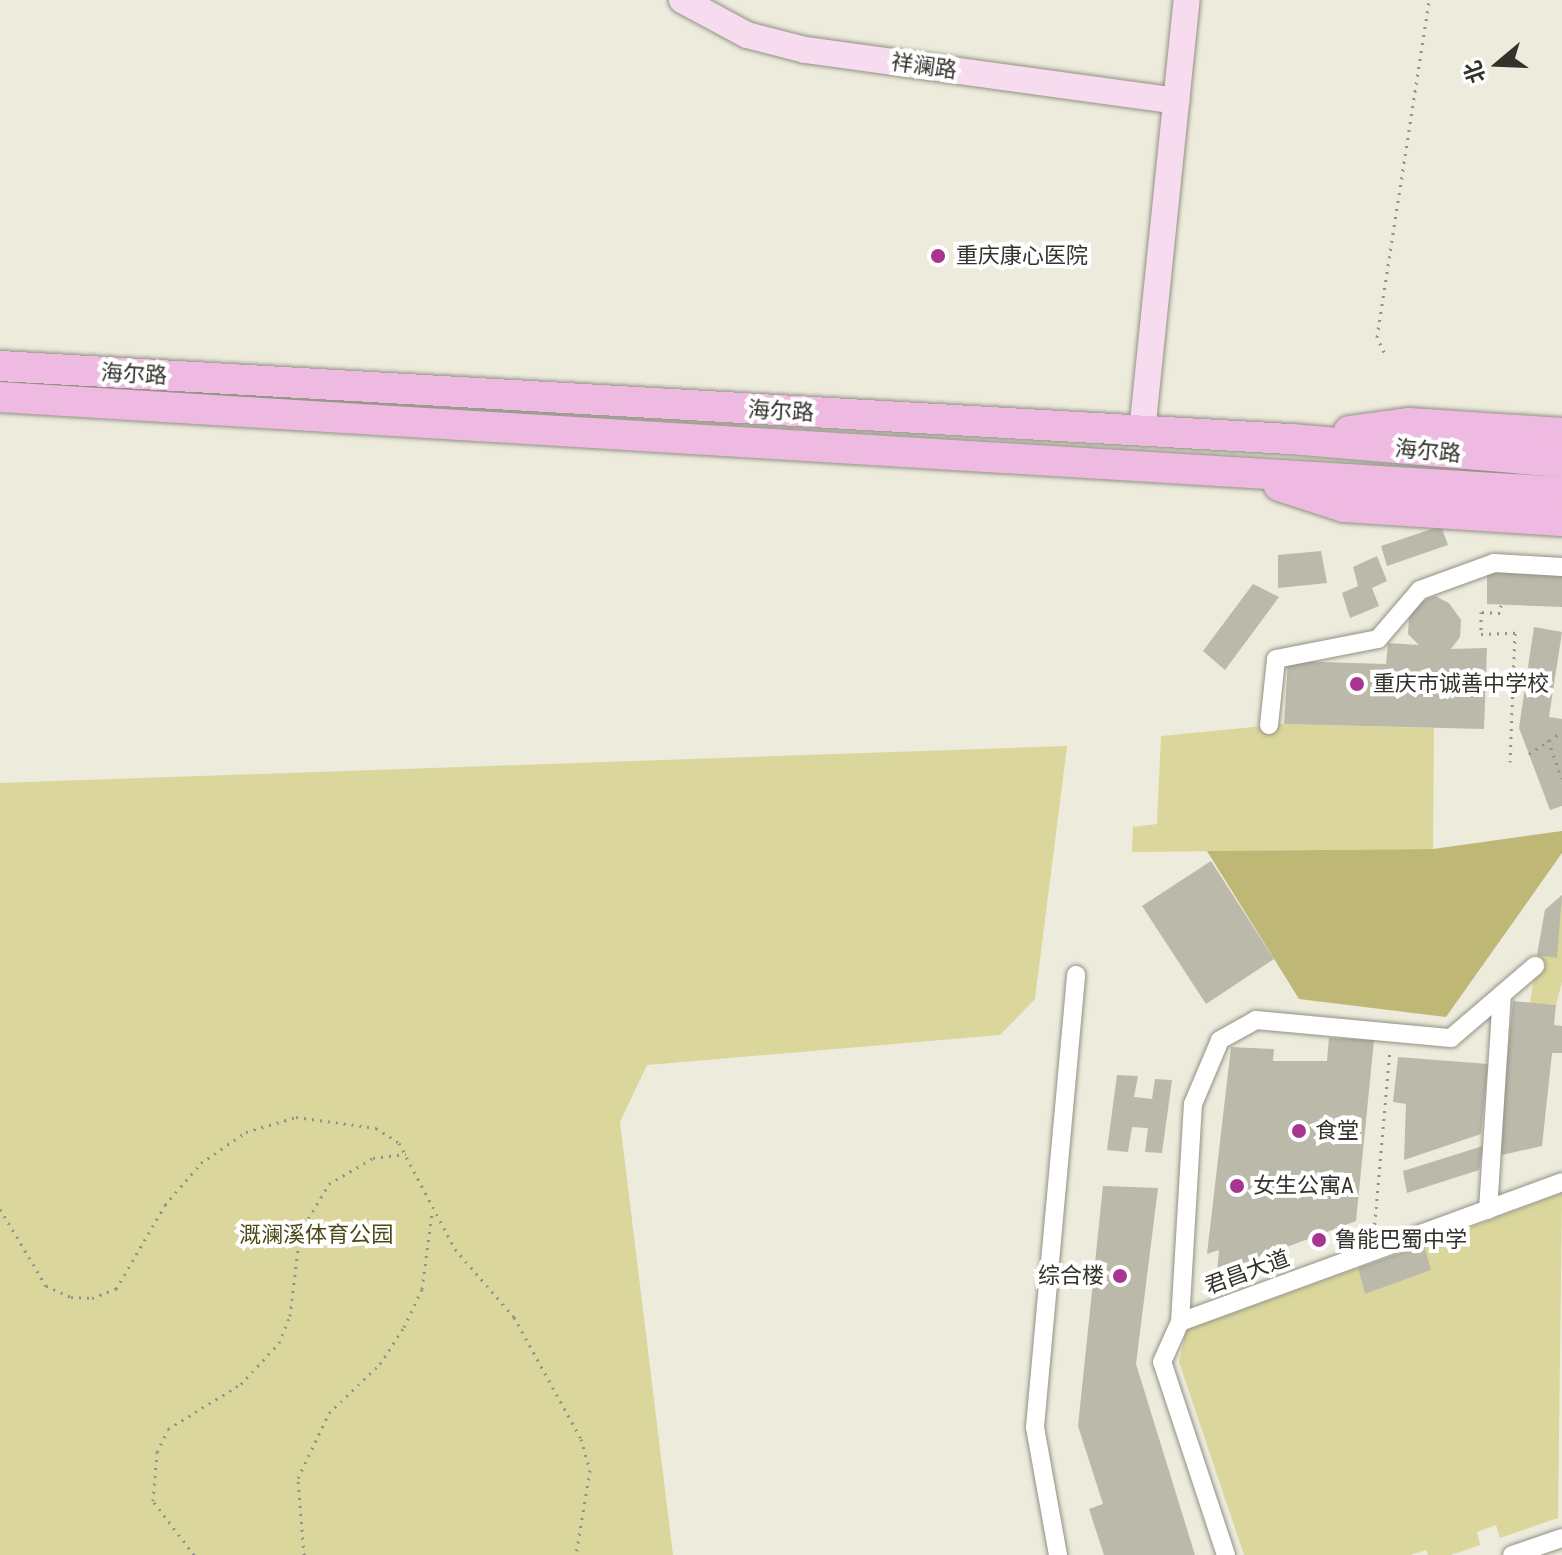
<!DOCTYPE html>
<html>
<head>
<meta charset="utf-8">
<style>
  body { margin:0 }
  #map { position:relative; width:1562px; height:1555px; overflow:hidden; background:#ecebdc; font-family:"Roboto Condensed","Noto Sans SC",sans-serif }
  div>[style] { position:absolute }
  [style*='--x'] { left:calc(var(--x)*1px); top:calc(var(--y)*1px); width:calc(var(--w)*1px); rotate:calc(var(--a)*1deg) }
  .green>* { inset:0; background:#dbd69b }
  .forest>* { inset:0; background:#beb776 }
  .building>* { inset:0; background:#bab9aa }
  .path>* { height:3px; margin-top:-1.5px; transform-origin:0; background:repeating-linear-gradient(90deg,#949389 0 2px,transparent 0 8px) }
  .roads { filter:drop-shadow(0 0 2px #929184) drop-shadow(0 0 2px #929184) }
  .street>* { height:18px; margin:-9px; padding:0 9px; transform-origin:9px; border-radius:9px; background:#fff }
  .secondary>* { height:26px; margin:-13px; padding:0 13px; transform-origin:13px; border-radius:13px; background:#f7dcf0 }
  .primary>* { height:30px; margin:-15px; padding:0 15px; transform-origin:15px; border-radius:15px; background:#efbae1 }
  .dots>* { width:22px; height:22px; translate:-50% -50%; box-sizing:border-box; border:4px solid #fff; border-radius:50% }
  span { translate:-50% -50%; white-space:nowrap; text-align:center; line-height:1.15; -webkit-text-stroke:8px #fff; paint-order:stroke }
  .street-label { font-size:22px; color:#33322d }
  .poi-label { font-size:22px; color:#33322d }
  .left { translate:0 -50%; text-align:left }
  .right { translate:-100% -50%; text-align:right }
  .park-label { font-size:22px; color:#4d4815 }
  .north { position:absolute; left:1458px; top:24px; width:80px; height:80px; -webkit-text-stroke:6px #fff; paint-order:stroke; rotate:251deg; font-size:22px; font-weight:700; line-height:32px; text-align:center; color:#33322d }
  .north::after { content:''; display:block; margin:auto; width:28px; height:36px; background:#33322d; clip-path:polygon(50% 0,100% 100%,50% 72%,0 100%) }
</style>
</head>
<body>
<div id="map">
  <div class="green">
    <i style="clip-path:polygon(1284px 724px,1434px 728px,1433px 849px,1132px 852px,1133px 827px,1157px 824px,1161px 736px)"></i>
    <i style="clip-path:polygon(1067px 746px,1035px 999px,1000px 1035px,647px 1065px,620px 1122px,673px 1555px,0 1555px,0 783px)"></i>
    <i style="clip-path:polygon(1562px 895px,1562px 982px,1556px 1005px,1530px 1003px,1545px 910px)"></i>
    <i style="clip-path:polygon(1562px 1193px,1558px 1518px,1500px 1538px,1496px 1525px,1477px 1532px,1480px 1545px,1451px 1555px,1428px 1555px,1426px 1550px,1410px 1555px,1244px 1555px,1179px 1362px,1186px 1330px,1358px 1268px,1365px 1294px,1430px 1270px,1424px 1245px)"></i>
  </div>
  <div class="forest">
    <i style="clip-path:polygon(1562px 831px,1562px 853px,1446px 1017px,1299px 999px,1207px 851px,1433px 849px)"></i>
  </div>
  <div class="building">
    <i style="clip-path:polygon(1441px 526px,1448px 545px,1387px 566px,1381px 546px)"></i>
    <i style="clip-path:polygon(1321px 551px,1327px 583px,1278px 588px,1278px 555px)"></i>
    <i style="clip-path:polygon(1377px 556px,1387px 581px,1372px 588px,1379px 606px,1350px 618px,1342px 593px,1358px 586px,1353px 567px)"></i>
    <i style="clip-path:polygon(1487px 571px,1562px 575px,1562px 607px,1487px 604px)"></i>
    <i style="clip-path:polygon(1253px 584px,1279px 597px,1225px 670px,1203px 651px)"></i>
    <i style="clip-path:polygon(1435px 596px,1449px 603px,1461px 620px,1460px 637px,1451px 649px,1487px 648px,1484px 729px,1284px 724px,1288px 661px,1386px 664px,1388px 643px,1419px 645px,1408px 634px,1409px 618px,1420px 602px)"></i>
    <i style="clip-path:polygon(1534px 627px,1562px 632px,1549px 717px,1562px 719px,1562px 806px,1550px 810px,1519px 728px)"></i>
    <i style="clip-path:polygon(1211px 861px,1274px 959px,1206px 1004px,1142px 906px)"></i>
    <i style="clip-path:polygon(1562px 895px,1557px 958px,1537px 955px,1545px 910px)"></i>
    <i style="clip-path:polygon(1513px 1001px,1556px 1005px,1554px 1025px,1562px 1026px,1562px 1053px,1552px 1053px,1542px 1146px,1497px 1156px)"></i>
    <i style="clip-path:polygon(1329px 1038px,1374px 1040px,1356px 1221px,1217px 1273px,1219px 1250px,1207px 1254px,1231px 1047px,1274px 1049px,1273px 1061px,1327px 1061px)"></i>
    <i style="clip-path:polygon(1398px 1057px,1488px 1064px,1481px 1134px,1404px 1160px,1406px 1104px,1393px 1102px)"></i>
    <i style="clip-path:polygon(1117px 1075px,1138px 1076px,1134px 1097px,1152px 1099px,1155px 1079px,1172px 1080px,1162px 1153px,1145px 1152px,1148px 1128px,1132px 1127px,1128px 1152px,1107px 1150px)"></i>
    <i style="clip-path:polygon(1483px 1146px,1479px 1170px,1407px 1193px,1403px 1171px)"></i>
    <i style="clip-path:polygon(1103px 1186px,1158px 1188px,1136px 1364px,1195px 1555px,1104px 1555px,1089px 1509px,1103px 1504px,1078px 1426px)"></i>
    <i style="clip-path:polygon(1424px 1245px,1431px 1270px,1365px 1294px,1358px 1268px)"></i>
  </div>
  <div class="path">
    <i style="--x:1384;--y:352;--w:17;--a:-115"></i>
    <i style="--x:1377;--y:337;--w:341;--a:-81.2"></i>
    <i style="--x:1501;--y:605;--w:8;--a:97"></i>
    <i style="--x:1500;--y:613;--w:19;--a:-177"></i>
    <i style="--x:1481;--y:612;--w:22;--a:90"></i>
    <i style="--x:1481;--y:634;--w:34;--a:-2"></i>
    <i style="--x:1515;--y:633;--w:129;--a:92.2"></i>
    <i style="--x:1548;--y:740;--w:41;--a:70.3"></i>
    <i style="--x:1529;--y:754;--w:40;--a:-34"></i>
    <i style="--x:0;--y:1209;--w:90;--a:59.1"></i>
    <i style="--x:46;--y:1286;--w:27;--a:24"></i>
    <i style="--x:71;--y:1297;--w:21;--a:3"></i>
    <i style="--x:92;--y:1298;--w:26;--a:-21"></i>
    <i style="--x:116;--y:1289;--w:97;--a:-59.7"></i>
    <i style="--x:165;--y:1205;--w:55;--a:-49.4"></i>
    <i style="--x:201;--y:1163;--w:55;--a:-34.6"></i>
    <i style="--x:246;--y:1132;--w:52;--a:-16.7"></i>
    <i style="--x:296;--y:1117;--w:81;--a:7.8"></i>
    <i style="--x:376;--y:1128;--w:27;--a:33"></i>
    <i style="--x:399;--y:1143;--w:120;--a:62.2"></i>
    <i style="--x:455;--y:1249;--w:90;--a:49.1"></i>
    <i style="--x:514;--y:1317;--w:139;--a:61.2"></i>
    <i style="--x:581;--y:1439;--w:32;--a:74"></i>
    <i style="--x:590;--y:1470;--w:86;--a:99.4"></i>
    <i style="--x:1374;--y:1232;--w:184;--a:-85"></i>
    <i style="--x:194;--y:1555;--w:68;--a:-127.2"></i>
    <i style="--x:153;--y:1501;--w:49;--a:-85.3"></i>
    <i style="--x:157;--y:1452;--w:25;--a:-64"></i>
    <i style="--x:168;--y:1429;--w:86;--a:-31.7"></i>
    <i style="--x:241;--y:1384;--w:56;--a:-47.2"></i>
    <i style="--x:279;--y:1343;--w:29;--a:-68"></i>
    <i style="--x:290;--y:1316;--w:85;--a:-83.2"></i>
    <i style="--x:300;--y:1232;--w:56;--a:-58.9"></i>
    <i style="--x:329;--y:1184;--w:51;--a:-30.6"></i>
    <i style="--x:373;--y:1158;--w:33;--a:-7"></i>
    <i style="--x:304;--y:1555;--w:77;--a:-94.5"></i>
    <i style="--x:298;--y:1478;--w:72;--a:-64.5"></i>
    <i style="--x:329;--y:1413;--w:71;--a:-43.9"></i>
    <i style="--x:380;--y:1364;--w:44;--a:-57"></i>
    <i style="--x:404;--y:1327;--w:42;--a:-64.7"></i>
    <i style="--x:422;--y:1289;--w:77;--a:-82.5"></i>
  </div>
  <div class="roads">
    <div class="street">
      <i style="--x:1269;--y:725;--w:66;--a:-83.9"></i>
      <i style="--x:1276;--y:659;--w:104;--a:-11.1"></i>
      <i style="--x:1378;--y:639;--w:65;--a:-49.4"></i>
      <i style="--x:1420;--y:590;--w:79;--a:-20"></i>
      <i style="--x:1494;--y:563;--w:68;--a:3.4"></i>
      <i style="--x:1488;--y:1210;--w:216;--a:-86.3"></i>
      <i style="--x:1180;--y:1322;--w:218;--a:-86.6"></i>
      <i style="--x:1193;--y:1104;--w:69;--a:-67.1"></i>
      <i style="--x:1220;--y:1040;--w:41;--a:-29.1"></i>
      <i style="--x:1256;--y:1020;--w:196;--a:5.3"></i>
      <i style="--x:1451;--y:1038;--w:111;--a:-40.6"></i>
      <i style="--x:1058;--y:1555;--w:130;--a:-100.2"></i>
      <i style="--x:1035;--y:1427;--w:454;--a:-84.8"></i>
      <i style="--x:1226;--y:1555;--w:203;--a:-108.3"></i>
      <i style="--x:1162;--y:1362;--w:44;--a:-65.8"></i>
      <i style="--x:1180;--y:1322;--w:407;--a:-20.1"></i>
      <i style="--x:1512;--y:1555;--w:53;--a:-18.8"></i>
    </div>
    <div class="secondary">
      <i style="--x:682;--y:0;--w:74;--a:28.3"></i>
      <i style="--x:747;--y:35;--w:60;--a:14.5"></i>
      <i style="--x:805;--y:50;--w:375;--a:7.8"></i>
      <i style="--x:1142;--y:432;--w:434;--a:-84.1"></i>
    </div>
    <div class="primary">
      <i style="--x:0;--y:366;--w:1293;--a:3.24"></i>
      <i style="--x:1291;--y:439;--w:272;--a:4.9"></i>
      <i style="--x:0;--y:397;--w:1565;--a:3.48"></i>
      <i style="--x:1349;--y:431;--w:61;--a:-7.6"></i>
      <i style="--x:1409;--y:423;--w:153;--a:3.7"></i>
      <i style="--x:1279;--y:486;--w:68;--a:17.9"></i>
      <i style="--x:1344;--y:507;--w:218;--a:3.7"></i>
    </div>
  </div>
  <div class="dots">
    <i style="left:938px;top:256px;background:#a83590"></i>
    <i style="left:1357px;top:684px;background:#a83590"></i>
    <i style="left:1299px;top:1131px;background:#a83590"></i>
    <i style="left:1237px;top:1186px;background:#a83590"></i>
    <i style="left:1319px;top:1240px;background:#a83590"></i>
    <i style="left:1120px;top:1276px;background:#a83590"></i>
  </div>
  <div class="street-label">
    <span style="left:924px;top:66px;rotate:8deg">祥澜路</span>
    <span style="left:134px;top:374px;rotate:3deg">海尔路</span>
    <span style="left:781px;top:411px;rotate:3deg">海尔路</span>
    <span style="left:1428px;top:451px;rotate:5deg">海尔路</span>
    <span style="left:1247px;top:1272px;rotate:-20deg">君昌大道</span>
  </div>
  <div class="poi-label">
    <span class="left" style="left:956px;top:256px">重庆康心医院</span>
    <span class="left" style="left:1373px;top:684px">重庆市诚善中学校</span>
    <span class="left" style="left:1315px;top:1131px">食堂</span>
    <span class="left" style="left:1253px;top:1186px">女生公寓A</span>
    <span class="left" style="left:1335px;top:1240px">鲁能巴蜀中学</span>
    <span class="right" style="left:1104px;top:1276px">综合楼</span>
  </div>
  <div class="park-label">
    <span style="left:316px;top:1235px">溉澜溪体育公园</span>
  </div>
  <div class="north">北</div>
</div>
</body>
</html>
